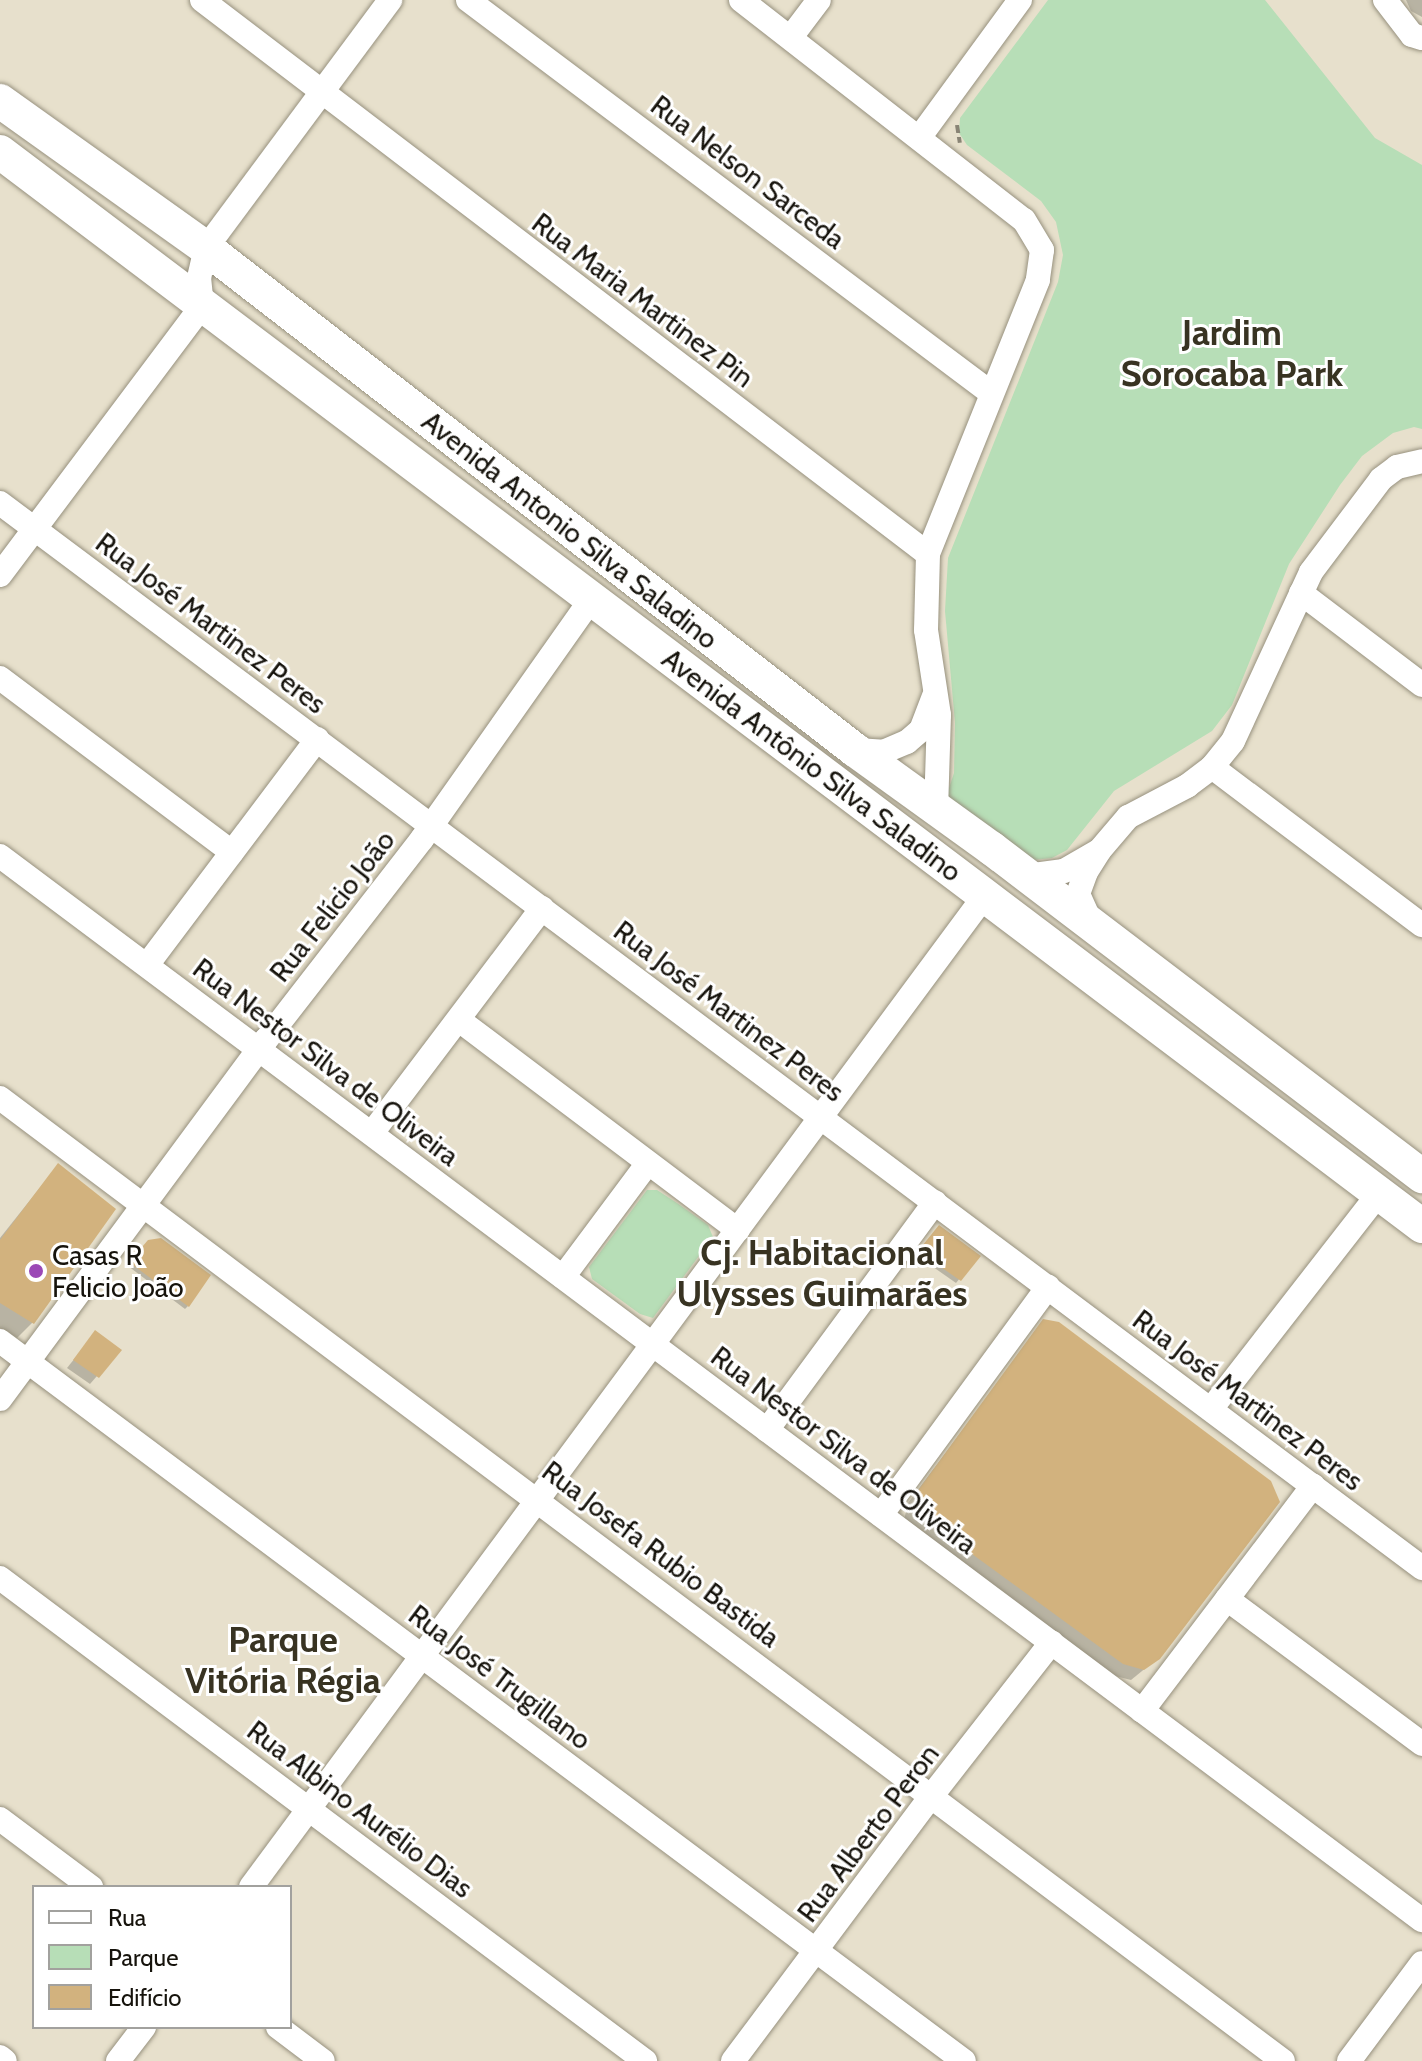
<!DOCTYPE html>
<html>
<head>
<meta charset="utf-8">
<style>
  body { margin:0 }
  #map { position:relative; width:1422px; height:2061px; overflow:hidden; background:#e7e0cc; font-family:Cabin,sans-serif }
  div>[style] { position:absolute }
  [style*='--x'] { left:calc(var(--x)*1px); top:calc(var(--y)*1px); width:calc(var(--w)*1px); rotate:calc(var(--a)*1deg) }
  .green>* { inset:0; background:#b7deb7 }
  .shadow>* { inset:0; background:#0003 }
  .building>* { inset:0; background:#d2b27e }
  .path>* { height:4px; margin-top:-2px; transform-origin:0; background:repeating-linear-gradient(90deg,#898475 0 8px,transparent 0 12px) }
  .roads { filter:drop-shadow(0 0 2px #97917e) drop-shadow(0 0 2px #97917e) }
  .minor>* { height:24px; margin:-12px; padding:0 12px; transform-origin:12px; border-radius:12px; background:#fff }
  .secondary>* { height:34px; margin:-17px; padding:0 17px; transform-origin:17px; border-radius:17px; background:#fff }
  .dots>* { width:22px; height:22px; translate:-50% -50%; box-sizing:border-box; border:4px solid #fff; border-radius:50% }
  span { translate:-50% -50%; white-space:nowrap; text-align:center; line-height:1.15; -webkit-text-stroke:6px #fff; paint-order:stroke }
  .street-label { font-size:28px; color:#16130c }
  .poi-label { font-size:28px; color:#16130c }
  .left { translate:0 -50%; text-align:left }
  .district-label { font-size:36px; color:#383322; font-weight:700 }
  .legend { position:absolute; left:32px; top:1885px; width:260px; height:144px; box-sizing:border-box; background:#fff; border:2px solid #a2a19e; margin:0; padding:10px 14px; list-style:none; font-size:24px; color:#16130c }
  .legend li { display:flex; align-items:center; gap:16px; height:40px }
  .legend b { width:40px; border:2px solid #a2a19e }
</style>
</head>
<body>
<div id="map">
  <div class="green">
    <i style="clip-path:polygon(1048px 0,1265px 0,1375px 138px,1422px 165px,1422px 429px,1414px 427px,1393px 433px,1362px 456px,1340px 485px,1289px 564px,1232px 705px,1212px 731px,1114px 791px,1067px 850px,1052px 858px,1033px 860px,946px 797px,954px 773px,955px 723px,945px 611px,948px 558px,1058px 282px,1063px 255px,1056px 222px,1041px 201px,967px 145px,959px 133px,960px 118px)"></i>
    <i style="clip-path:polygon(647px 1190px,657px 1190px,677px 1203px,708px 1225px,713px 1237px,653px 1318px,640px 1314px,592px 1279px,589px 1267px)"></i>
  </div>
  <div class="shadow">
    <i style="clip-path:polygon(1406px 0,1422px 0,1422px 17px,1411px 11px)"></i>
    <i style="clip-path:polygon(58px 1165px,32px 1323px,17px 1338px,0 1328px,0 1238px)"></i>
    <i style="clip-path:polygon(939px 1228px,978px 1256px,956px 1283px,916px 1255px)"></i>
    <i style="clip-path:polygon(145px 1246px,188px 1306px,185px 1309px,128px 1266px)"></i>
    <i style="clip-path:polygon(1044px 1322px,1158px 1658px,1131px 1680px,1111px 1675px,904px 1520px,908px 1503px)"></i>
    <i style="clip-path:polygon(95px 1333px,119px 1351px,90px 1384px,67px 1368px)"></i>
  </div>
  <div class="building">
    <i style="clip-path:polygon(58px 1163px,116px 1209px,34px 1324px,0 1303px,0 1240px)"></i>
    <i style="clip-path:polygon(939px 1225px,981px 1256px,961px 1281px,918px 1251px)"></i>
    <i style="clip-path:polygon(161px 1238px,211px 1275px,189px 1307px,129px 1262px,148px 1240px)"></i>
    <i style="clip-path:polygon(1043px 1319px,1059px 1322px,1271px 1481px,1280px 1502px,1160px 1659px,1144px 1670px,1123px 1664px,924px 1519px,915px 1508px,919px 1489px)"></i>
    <i style="clip-path:polygon(95px 1330px,122px 1350px,99px 1378px,73px 1360px)"></i>
  </div>
  <div class="path">
    <i style="--x:957;--y:125;--w:18;--a:81"></i>
  </div>
  <div class="roads">
    <div class="minor">
      <i style="--x:202;--y:0;--w:913;--a:37.35"></i>
      <i style="--x:468;--y:0;--w:654;--a:36.92"></i>
      <i style="--x:741;--y:0;--w:358;--a:37.9"></i>
      <i style="--x:1024;--y:220;--w:35;--a:59"></i>
      <i style="--x:1042;--y:250;--w:30;--a:98"></i>
      <i style="--x:1038;--y:280;--w:295;--a:111.9"></i>
      <i style="--x:928;--y:554;--w:76;--a:91.5"></i>
      <i style="--x:926;--y:630;--w:86;--a:81.3"></i>
      <i style="--x:939;--y:715;--w:93;--a:91.8"></i>
      <i style="--x:1385;--y:0;--w:44;--a:52.4"></i>
      <i style="--x:1412;--y:35;--w:10;--a:17"></i>
      <i style="--x:791;--y:37;--w:46;--a:-52.9"></i>
      <i style="--x:919;--y:138;--w:171;--a:-53.8"></i>
      <i style="--x:0;--y:503;--w:1777;--a:36.83"></i>
      <i style="--x:0;--y:575;--w:336;--a:-53.1"></i>
      <i style="--x:202;--y:306;--w:28;--a:-96"></i>
      <i style="--x:199;--y:278;--w:31;--a:-77"></i>
      <i style="--x:206;--y:248;--w:309;--a:-53.4"></i>
      <i style="--x:1301;--y:593;--w:152;--a:37.2"></i>
      <i style="--x:0;--y:678;--w:290;--a:36.9"></i>
      <i style="--x:857;--y:750;--w:26;--a:4"></i>
      <i style="--x:883;--y:752;--w:26;--a:-23"></i>
      <i style="--x:907;--y:742;--w:18;--a:-41"></i>
      <i style="--x:921;--y:730;--w:36;--a:-69"></i>
      <i style="--x:1212;--y:767;--w:263;--a:37"></i>
      <i style="--x:0;--y:856;--w:1776;--a:36.81"></i>
      <i style="--x:1024;--y:872;--w:10;--a:17"></i>
      <i style="--x:1034;--y:875;--w:30;--a:-8"></i>
      <i style="--x:1064;--y:871;--w:38;--a:-30"></i>
      <i style="--x:1091;--y:923;--w:32;--a:-114"></i>
      <i style="--x:1078;--y:894;--w:23;--a:-70"></i>
      <i style="--x:1086;--y:872;--w:25;--a:-58"></i>
      <i style="--x:1099;--y:851;--w:45;--a:-49.5"></i>
      <i style="--x:1128;--y:817;--w:67;--a:-27.7"></i>
      <i style="--x:1187;--y:786;--w:31;--a:-37"></i>
      <i style="--x:1212;--y:767;--w:33;--a:-51"></i>
      <i style="--x:1233;--y:741;--w:186;--a:-65.2"></i>
      <i style="--x:1311;--y:572;--w:116;--a:-53"></i>
      <i style="--x:1381;--y:479;--w:20;--a:-37"></i>
      <i style="--x:1397;--y:467;--w:26;--a:-13"></i>
      <i style="--x:147;--y:965;--w:283;--a:-53"></i>
      <i style="--x:459;--y:1020;--w:349;--a:37"></i>
      <i style="--x:0;--y:1098;--w:1604;--a:36.89"></i>
      <i style="--x:372;--y:1133;--w:282;--a:-52.9"></i>
      <i style="--x:563;--y:1277;--w:142;--a:-53.3"></i>
      <i style="--x:0;--y:1341;--w:1203;--a:36.76"></i>
      <i style="--x:0;--y:1399;--w:447;--a:-53.5"></i>
      <i style="--x:266;--y:1040;--w:254;--a:-52.2"></i>
      <i style="--x:422;--y:839;--w:294;--a:-54.8"></i>
      <i style="--x:1211;--y:1409;--w:274;--a:-52.1"></i>
      <i style="--x:767;--y:1430;--w:283;--a:-53.6"></i>
      <i style="--x:881;--y:1515;--w:283;--a:-53.8"></i>
      <i style="--x:0;--y:1578;--w:806;--a:36.83"></i>
      <i style="--x:1227;--y:1599;--w:243;--a:36.6"></i>
      <i style="--x:1142;--y:1711;--w:283;--a:-52.8"></i>
      <i style="--x:0;--y:1819;--w:114;--a:36.8"></i>
      <i style="--x:251;--y:1887;--w:1234;--a:-53.5"></i>
      <i style="--x:278;--y:2027;--w:56;--a:37.1"></i>
      <i style="--x:0;--y:2057;--w:6;--a:39"></i>
      <i style="--x:118;--y:2061;--w:43;--a:-52.6"></i>
      <i style="--x:733;--y:2061;--w:322;--a:-53.2"></i>
      <i style="--x:926;--y:1803;--w:204;--a:-52"></i>
      <i style="--x:1349;--y:2061;--w:122;--a:-53.3"></i>
    </div>
    <div class="secondary">
      <i style="--x:0;--y:101;--w:253;--a:35.5"></i>
      <i style="--x:206;--y:248;--w:820;--a:37.72"></i>
      <i style="--x:855;--y:750;--w:168;--a:35.8"></i>
      <i style="--x:991;--y:848;--w:542;--a:37.27"></i>
      <i style="--x:0;--y:152;--w:1782;--a:37.06"></i>
    </div>
  </div>
  <div class="dots">
    <i style="left:36px;top:1271px;background:#9b48b6"></i>
  </div>
  <div class="street-label">
    <span style="left:748px;top:172px;rotate:37deg">Rua Nelson Sarceda</span>
    <span style="left:643px;top:300px;rotate:37deg">Rua Maria Martinez Pin</span>
    <span style="left:570px;top:530px;rotate:38deg">Avenida Antonio Silva Saladino</span>
    <span style="left:211px;top:623px;rotate:37deg">Rua José Martinez Peres</span>
    <span style="left:812px;top:765px;rotate:37deg">Avenida Antônio Silva Saladino</span>
    <span style="left:332px;top:906px;rotate:-52deg">Rua Felício João</span>
    <span style="left:729px;top:1011px;rotate:37deg">Rua José Martinez Peres</span>
    <span style="left:326px;top:1062px;rotate:37deg">Rua Nestor Silva de Oliveira</span>
    <span style="left:1248px;top:1400px;rotate:37deg">Rua José Martinez Peres</span>
    <span style="left:844px;top:1450px;rotate:37deg">Rua Nestor Silva de Oliveira</span>
    <span style="left:661px;top:1554px;rotate:37deg">Rua Josefa Rubio Bastida</span>
    <span style="left:500px;top:1677px;rotate:37deg">Rua José Trugillano</span>
    <span style="left:360px;top:1809px;rotate:37deg">Rua Albino Aurélio Dias</span>
    <span style="left:868px;top:1833px;rotate:-53deg">Rua Alberto Peron</span>
  </div>
  <div class="poi-label">
    <span class="left" style="left:52px;top:1271px">Casas R<br>Felicio João</span>
  </div>
  <div class="district-label">
    <span style="left:1232px;top:353px">Jardim<br>Sorocaba Park</span>
    <span style="left:822px;top:1273px">Cj. Habitacional<br>Ulysses Guimarães</span>
    <span style="left:283px;top:1660px">Parque<br>Vitória Régia</span>
  </div>
  <ul class="legend">
  <li><b style="height:10px;background:#fff"></b>Rua</li>
  <li><b style="height:22px;background:#b7deb7"></b>Parque</li>
  <li><b style="height:22px;background:#d2b27e"></b>Edifício</li>
  </ul>
</div>
</body>
</html>
